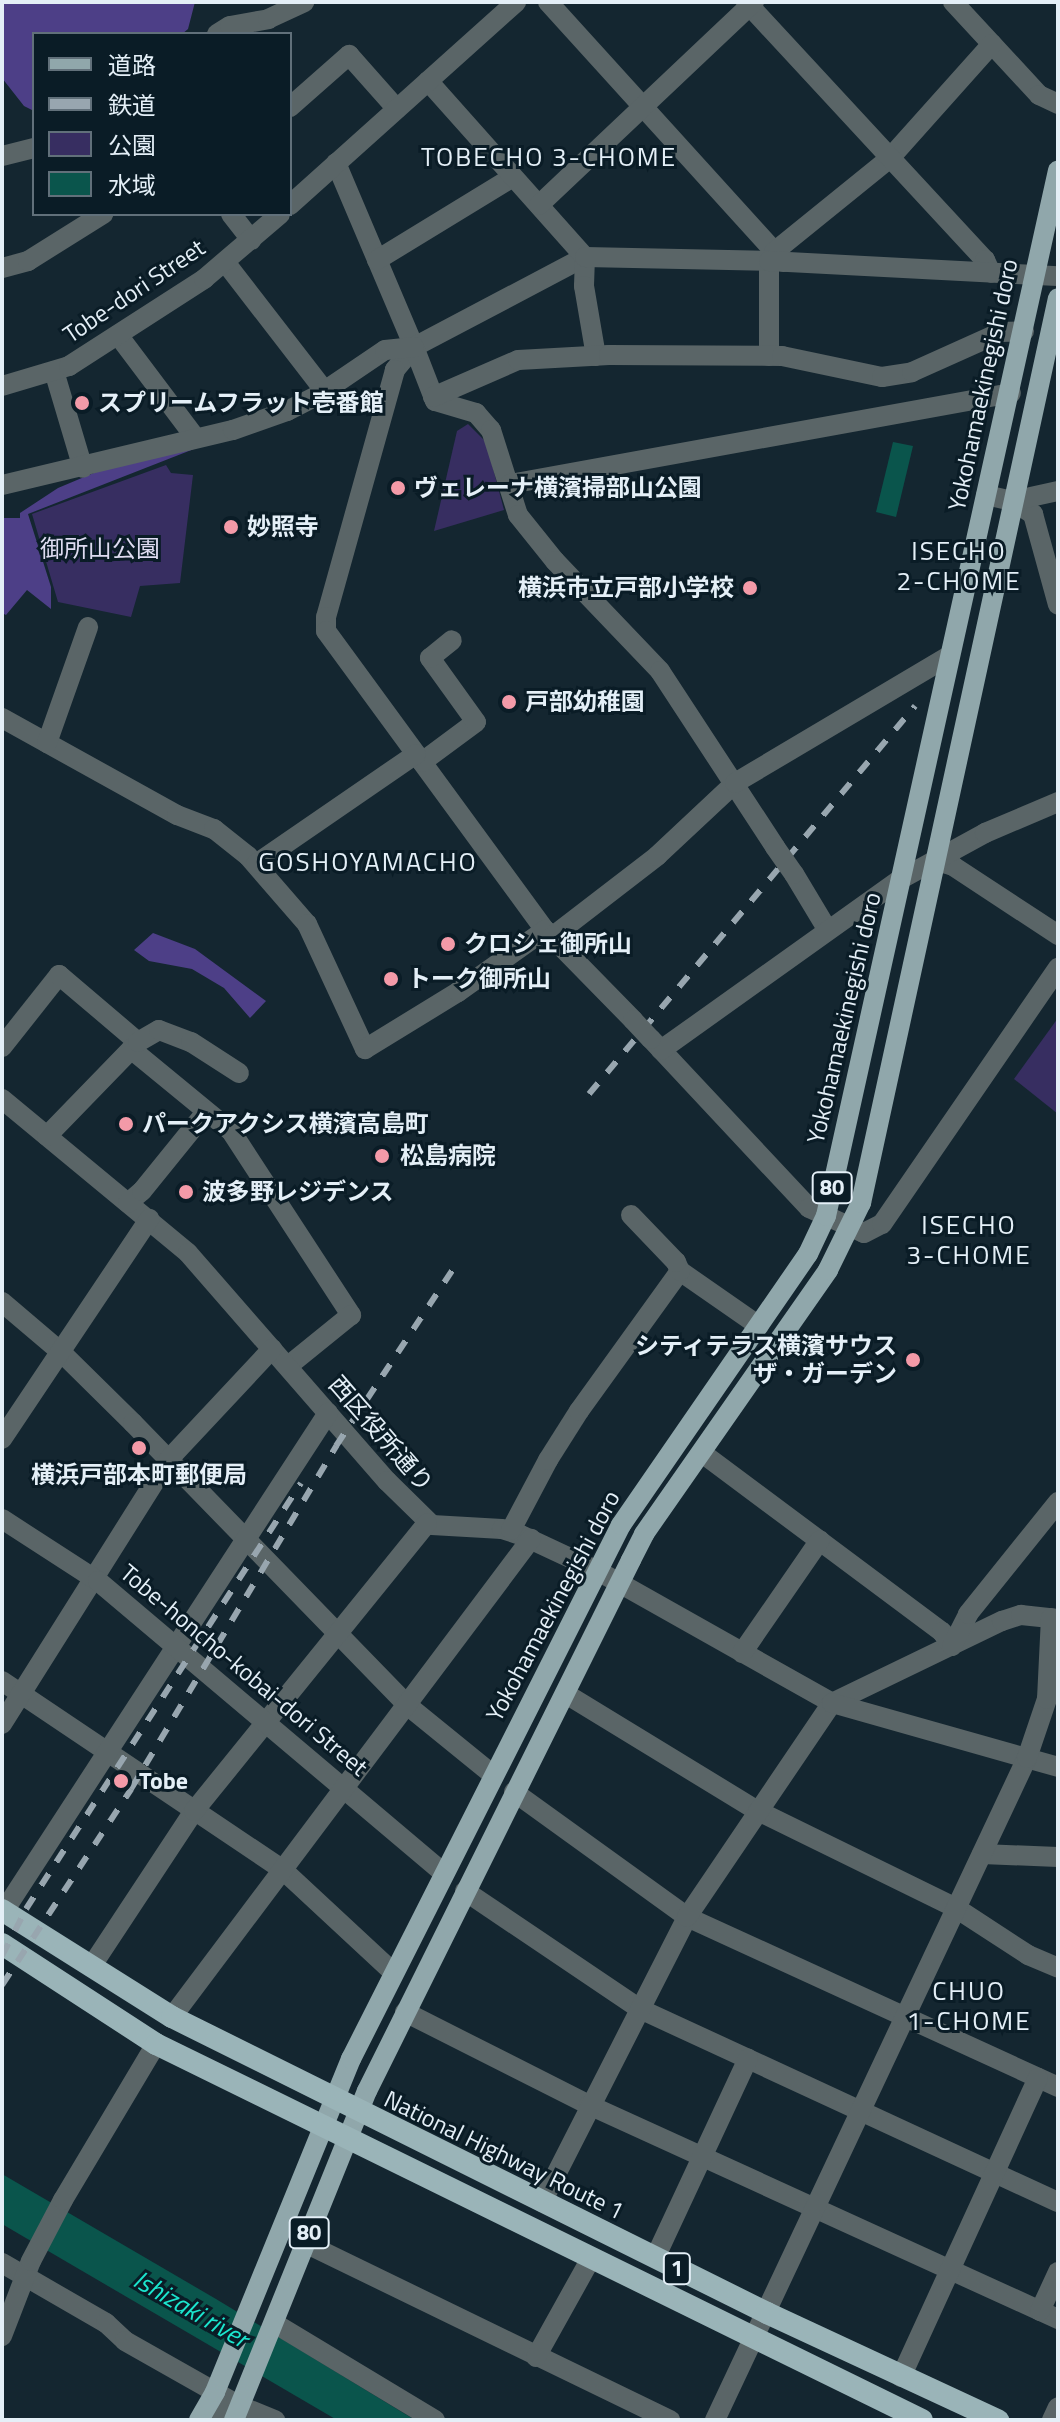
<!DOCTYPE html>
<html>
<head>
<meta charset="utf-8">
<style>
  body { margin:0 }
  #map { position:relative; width:1060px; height:2422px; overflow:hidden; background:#142630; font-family:"Titillium Web","Noto Sans JP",sans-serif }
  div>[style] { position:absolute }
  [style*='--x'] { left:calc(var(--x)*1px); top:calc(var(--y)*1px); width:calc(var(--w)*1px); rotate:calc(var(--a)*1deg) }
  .green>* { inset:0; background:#372e61 }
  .forest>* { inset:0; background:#4d3f87 }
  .water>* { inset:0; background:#0a554c }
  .minor>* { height:20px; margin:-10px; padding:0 10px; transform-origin:10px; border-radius:10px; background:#5a6567 }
  .tertiary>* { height:20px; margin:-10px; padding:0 10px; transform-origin:10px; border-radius:10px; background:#5a6567 }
  .primary>* { height:20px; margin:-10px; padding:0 10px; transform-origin:10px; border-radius:10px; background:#90a7ab }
  .trunk>* { height:22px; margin:-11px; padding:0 11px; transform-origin:11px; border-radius:11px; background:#9ab4b8 }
  .rail>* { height:6px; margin-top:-3px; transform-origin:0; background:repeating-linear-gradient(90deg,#98a6af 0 14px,transparent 0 28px) }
  .minor-bridge>* { height:20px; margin:-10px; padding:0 10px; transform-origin:10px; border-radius:10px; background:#5a6567 }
  .dots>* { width:22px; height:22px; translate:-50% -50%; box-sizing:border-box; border:4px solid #0a1c26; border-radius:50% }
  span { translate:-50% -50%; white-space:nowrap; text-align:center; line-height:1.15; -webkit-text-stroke:6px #0a1c26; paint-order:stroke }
  .shield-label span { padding:2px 6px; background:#0a1c26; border:2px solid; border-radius:6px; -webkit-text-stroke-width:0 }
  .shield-label { font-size:22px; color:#e4eff7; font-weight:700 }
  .street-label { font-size:24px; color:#e4eff7 }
  .poi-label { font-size:24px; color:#e4eff7; font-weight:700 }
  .left { translate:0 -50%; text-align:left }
  .right { translate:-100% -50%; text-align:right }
  .park-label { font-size:24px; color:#dedcf1 }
  .neighbourhood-label { font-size:26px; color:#e4eff7; letter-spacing:2px }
  .water-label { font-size:26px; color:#1be5ce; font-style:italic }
  .frame { position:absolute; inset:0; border:4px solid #e4eff7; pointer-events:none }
  .legend { position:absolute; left:32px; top:32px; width:260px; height:184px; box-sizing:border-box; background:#0a1c26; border:2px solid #61707a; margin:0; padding:10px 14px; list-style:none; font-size:24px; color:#e4eff7 }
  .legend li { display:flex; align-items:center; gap:16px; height:40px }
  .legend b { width:40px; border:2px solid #61707a }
</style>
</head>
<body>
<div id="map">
  <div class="green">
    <i style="clip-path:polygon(468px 424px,486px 442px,504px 510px,434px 531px,457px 431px)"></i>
    <i style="clip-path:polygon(166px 465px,171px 473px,193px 475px,180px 583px,140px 586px,131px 617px,58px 602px,32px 514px)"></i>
    <i style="clip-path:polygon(1058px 1018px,1058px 1114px,1014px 1079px)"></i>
  </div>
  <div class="forest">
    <i style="clip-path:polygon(2px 2px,195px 2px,188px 29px,182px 34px,34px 34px,34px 111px,24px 106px,2px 78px)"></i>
    <i style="clip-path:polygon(199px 447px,28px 514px,51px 587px,51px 609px,27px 590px,6px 615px,2px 613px,2px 518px,20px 518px,20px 513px,58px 488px,108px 467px)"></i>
    <i style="clip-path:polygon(153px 933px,195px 949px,266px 1001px,250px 1018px,224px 988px,192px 969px,149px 961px,134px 950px)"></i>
  </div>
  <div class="water">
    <i style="clip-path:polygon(893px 442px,913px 446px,896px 517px,876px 512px)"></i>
    <i style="clip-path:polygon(2px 2174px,216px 2299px,415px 2420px,337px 2420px,2px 2224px)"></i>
  </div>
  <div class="minor">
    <i style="--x:548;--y:2;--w:351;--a:47.8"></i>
    <i style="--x:953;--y:2;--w:127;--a:47.2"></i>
    <i style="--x:1039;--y:95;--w:21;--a:25"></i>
    <i style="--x:217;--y:34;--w:15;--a:-32"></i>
    <i style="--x:230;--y:26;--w:39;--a:-10"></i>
    <i style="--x:268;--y:19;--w:40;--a:-25"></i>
    <i style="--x:290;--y:107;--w:79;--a:-41.4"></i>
    <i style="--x:349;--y:55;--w:72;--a:48.4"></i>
    <i style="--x:336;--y:163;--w:200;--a:67"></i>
    <i style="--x:414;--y:347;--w:193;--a:-27.8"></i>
    <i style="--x:585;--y:257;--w:29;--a:92"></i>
    <i style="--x:584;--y:286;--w:71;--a:80.3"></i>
    <i style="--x:774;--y:252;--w:149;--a:-39"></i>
    <i style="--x:890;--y:158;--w:153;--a:-48.2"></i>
    <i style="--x:377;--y:260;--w:159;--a:-31.4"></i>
    <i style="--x:225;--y:262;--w:160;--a:52.3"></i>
    <i style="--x:2;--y:268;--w:27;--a:-15"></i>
    <i style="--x:28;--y:261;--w:89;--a:-32.1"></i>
    <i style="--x:118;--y:335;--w:128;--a:53"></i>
    <i style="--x:414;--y:347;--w:30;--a:130"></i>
    <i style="--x:395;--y:370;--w:256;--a:105.6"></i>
    <i style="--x:326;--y:617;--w:14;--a:90"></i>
    <i style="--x:326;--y:631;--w:371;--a:53.8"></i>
    <i style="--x:545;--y:930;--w:126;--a:45.6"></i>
    <i style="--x:414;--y:347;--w:58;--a:68.7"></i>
    <i style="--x:435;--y:401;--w:43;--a:16.3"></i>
    <i style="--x:476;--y:413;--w:23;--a:49"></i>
    <i style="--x:491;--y:430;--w:89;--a:72.4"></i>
    <i style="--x:518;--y:515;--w:59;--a:51.2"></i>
    <i style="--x:555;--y:561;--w:152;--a:46.3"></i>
    <i style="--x:660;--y:671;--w:210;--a:56.8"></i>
    <i style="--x:769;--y:356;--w:95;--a:-90"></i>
    <i style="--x:54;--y:371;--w:101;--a:73.4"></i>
    <i style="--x:433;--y:397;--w:93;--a:-23.5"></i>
    <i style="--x:518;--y:360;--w:91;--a:-3.1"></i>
    <i style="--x:609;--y:355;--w:173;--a:0.3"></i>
    <i style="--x:782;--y:356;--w:102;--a:11.9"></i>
    <i style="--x:882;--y:377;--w:30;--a:-9"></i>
    <i style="--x:912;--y:372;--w:98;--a:-24.2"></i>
    <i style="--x:1001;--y:332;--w:23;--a:-2"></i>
    <i style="--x:510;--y:484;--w:509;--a:-10.29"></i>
    <i style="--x:2;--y:485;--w:237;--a:-13.4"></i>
    <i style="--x:233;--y:430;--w:57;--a:-19.4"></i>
    <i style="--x:287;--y:411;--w:34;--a:-27"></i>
    <i style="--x:317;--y:396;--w:82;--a:-34.1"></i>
    <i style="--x:385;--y:350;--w:29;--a:-6"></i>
    <i style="--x:986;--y:495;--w:27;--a:13"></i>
    <i style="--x:1012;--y:501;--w:25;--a:32"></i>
    <i style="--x:1033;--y:514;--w:94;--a:74.6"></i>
    <i style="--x:1012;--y:501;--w:47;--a:-12.3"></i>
    <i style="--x:2;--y:718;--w:200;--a:29"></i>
    <i style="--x:177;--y:815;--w:40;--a:21"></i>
    <i style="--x:214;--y:829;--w:43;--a:38.5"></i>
    <i style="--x:248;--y:856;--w:90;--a:49.1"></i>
    <i style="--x:307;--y:924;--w:138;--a:65.1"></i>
    <i style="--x:365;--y:1049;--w:109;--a:-31.5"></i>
    <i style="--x:458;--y:992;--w:107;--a:-35.5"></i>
    <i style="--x:47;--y:743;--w:123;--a:-70.5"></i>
    <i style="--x:422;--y:762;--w:67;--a:-36.5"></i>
    <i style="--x:476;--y:722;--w:79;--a:-125.7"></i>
    <i style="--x:430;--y:658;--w:28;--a:-39"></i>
    <i style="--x:936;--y:861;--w:18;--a:16"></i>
    <i style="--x:953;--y:866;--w:126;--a:33.3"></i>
    <i style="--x:256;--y:864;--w:194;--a:-34.5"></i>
    <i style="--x:794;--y:874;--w:64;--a:59"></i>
    <i style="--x:552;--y:937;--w:133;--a:-37.6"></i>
    <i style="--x:657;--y:856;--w:107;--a:-43.1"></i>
    <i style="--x:735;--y:783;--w:247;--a:-30.7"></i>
    <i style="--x:651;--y:1039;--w:231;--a:46.9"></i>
    <i style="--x:809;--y:1208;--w:60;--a:24.4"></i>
    <i style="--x:864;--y:1233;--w:20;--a:-27"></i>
    <i style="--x:882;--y:1224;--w:311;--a:-55.5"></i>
    <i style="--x:2;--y:1047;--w:92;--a:-51.6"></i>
    <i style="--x:59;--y:975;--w:104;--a:40.3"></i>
    <i style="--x:131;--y:1049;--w:129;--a:39.4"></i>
    <i style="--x:231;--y:1131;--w:220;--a:56.9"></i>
    <i style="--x:351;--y:1315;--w:81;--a:141"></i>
    <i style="--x:661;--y:1050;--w:295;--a:-35.5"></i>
    <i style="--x:901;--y:879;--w:96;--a:-28.7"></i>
    <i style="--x:985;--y:833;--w:79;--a:-23"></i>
    <i style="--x:2;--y:1099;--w:241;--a:39.6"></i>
    <i style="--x:188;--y:1253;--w:303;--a:48.9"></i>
    <i style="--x:387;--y:1481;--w:63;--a:44.4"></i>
    <i style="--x:432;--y:1525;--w:70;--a:3.3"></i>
    <i style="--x:502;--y:1529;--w:20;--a:18"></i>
    <i style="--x:521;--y:1535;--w:85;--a:25.1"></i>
    <i style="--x:598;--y:1571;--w:269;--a:29.4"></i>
    <i style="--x:832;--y:1703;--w:189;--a:-25.8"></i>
    <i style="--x:1002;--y:1621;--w:20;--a:-18"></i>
    <i style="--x:1021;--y:1615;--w:37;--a:6"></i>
    <i style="--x:47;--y:1136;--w:131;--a:-45.9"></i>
    <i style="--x:138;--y:1042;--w:24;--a:-30"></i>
    <i style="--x:159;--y:1030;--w:34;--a:21"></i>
    <i style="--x:191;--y:1042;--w:57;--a:32.9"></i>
    <i style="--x:128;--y:1203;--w:18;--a:-41"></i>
    <i style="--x:142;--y:1191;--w:102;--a:-51"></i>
    <i style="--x:680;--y:1271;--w:96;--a:34.8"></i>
    <i style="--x:2;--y:1302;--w:77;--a:40.3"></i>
    <i style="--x:61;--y:1352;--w:101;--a:44.6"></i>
    <i style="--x:133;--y:1423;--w:393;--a:45.8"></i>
    <i style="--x:407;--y:1705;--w:111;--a:39.1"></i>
    <i style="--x:702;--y:1453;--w:299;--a:36.7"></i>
    <i style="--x:942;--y:1632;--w:17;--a:54"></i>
    <i style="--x:952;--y:1646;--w:36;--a:-63"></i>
    <i style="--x:968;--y:1614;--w:144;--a:-51.2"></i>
    <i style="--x:511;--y:1530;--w:79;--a:-62.1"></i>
    <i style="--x:548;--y:1460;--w:58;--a:-57.7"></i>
    <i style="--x:579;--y:1411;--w:173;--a:-54.2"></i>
    <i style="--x:680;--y:1271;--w:10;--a:-114"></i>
    <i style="--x:676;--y:1262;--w:65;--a:-133.8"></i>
    <i style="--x:742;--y:1653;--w:137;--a:-55.4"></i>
    <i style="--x:2;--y:1681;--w:339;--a:33.9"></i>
    <i style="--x:283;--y:1870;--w:151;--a:42.9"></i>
    <i style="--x:566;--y:1694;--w:225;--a:31.4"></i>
    <i style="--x:758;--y:1811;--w:220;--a:26.1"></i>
    <i style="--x:956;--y:1908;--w:86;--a:33.1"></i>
    <i style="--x:1028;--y:1955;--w:33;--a:23"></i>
    <i style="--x:2;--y:1724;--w:313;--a:-57.8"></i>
    <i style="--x:169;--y:1459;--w:151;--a:-46.9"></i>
    <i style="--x:514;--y:1792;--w:213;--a:35.8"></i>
    <i style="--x:687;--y:1917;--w:408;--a:24.6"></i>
    <i style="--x:982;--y:1854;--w:76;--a:2.3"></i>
    <i style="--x:465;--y:1891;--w:211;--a:34"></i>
    <i style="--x:640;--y:2009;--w:460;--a:24.8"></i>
    <i style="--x:2;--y:1914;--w:598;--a:-56.95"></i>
    <i style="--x:91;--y:1967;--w:187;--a:-56.6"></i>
    <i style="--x:194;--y:1811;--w:370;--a:-51"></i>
    <i style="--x:405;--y:2012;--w:206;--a:26.8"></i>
    <i style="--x:589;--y:2105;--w:516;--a:24.53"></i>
    <i style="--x:542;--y:2202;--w:320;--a:-63"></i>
    <i style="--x:687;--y:1917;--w:258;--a:-55.9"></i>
    <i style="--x:832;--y:1703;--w:235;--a:15.8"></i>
    <i style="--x:305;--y:2243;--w:406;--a:25.9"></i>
    <i style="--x:655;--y:2258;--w:220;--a:-65"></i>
    <i style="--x:2;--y:2263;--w:120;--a:30"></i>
    <i style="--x:106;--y:2323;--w:26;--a:43"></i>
    <i style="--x:125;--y:2341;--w:132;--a:29.5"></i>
    <i style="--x:240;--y:2406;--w:38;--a:22"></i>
    <i style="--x:1040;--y:2311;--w:43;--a:-65.2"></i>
    <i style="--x:274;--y:2323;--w:188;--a:31.1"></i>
    <i style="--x:536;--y:2357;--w:111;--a:-60.9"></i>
    <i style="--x:901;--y:2377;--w:329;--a:-65.4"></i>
    <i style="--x:715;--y:2420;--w:732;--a:-64.77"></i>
    <i style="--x:1027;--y:1758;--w:62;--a:-71.3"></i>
    <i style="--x:1047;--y:1699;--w:81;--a:-87.2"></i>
    <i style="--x:1052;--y:2420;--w:14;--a:-65"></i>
  </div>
  <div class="tertiary">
    <i style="--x:746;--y:2;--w:352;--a:47.2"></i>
    <i style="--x:985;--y:260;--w:14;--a:65"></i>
    <i style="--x:428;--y:81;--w:236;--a:48.3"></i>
    <i style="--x:585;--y:257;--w:184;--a:1.2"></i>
    <i style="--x:769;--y:261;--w:289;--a:3"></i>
    <i style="--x:2;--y:156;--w:33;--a:-14"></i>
    <i style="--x:290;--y:205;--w:304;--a:-41.9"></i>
    <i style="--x:539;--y:205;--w:296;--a:-43.4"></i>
    <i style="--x:231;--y:214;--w:33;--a:52"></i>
    <i style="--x:2;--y:386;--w:70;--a:-16.6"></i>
    <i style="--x:69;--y:366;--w:161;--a:-32.8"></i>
    <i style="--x:204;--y:279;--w:100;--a:-40.5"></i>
    <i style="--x:2;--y:1439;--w:265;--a:-56.2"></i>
    <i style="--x:2;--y:1519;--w:114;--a:32.9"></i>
    <i style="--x:98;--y:1581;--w:453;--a:40.2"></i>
    <i style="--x:172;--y:2017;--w:598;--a:-53.09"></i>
    <i style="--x:2;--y:2336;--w:80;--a:-68.9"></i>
    <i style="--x:31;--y:2261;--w:69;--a:-62.3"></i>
    <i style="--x:63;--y:2200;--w:182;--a:-59.2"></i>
    <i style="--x:215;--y:2392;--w:28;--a:80"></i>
  </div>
  <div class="primary">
    <i style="--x:199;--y:2420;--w:32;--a:-60"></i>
    <i style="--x:215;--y:2392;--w:360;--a:-67.8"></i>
    <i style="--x:351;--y:2059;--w:598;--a:-63.18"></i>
    <i style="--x:621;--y:1525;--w:329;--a:-55.4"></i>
    <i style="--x:808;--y:1254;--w:42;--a:-64.7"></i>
    <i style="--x:826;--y:1216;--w:1071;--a:-77.49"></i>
    <i style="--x:234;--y:2420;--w:355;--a:-68"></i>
    <i style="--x:367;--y:2091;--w:593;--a:-63.56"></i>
    <i style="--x:631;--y:1560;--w:29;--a:-63"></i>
    <i style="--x:644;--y:1534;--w:322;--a:-55.1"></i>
    <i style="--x:828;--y:1270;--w:75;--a:-63.8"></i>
    <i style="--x:861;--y:1203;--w:926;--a:-77.72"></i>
  </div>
  <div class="trunk">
    <i style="--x:2;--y:1910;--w:201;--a:32.2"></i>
    <i style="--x:172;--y:2017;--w:665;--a:26.45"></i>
    <i style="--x:767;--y:2313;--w:255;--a:24.9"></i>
    <i style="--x:2;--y:1944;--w:184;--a:33"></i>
    <i style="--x:156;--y:2044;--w:853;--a:26.14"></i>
  </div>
  <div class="rail">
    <i style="--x:589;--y:1094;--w:507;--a:-49.96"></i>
    <i style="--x:2;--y:1956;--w:53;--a:-62.9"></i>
    <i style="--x:26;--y:1909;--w:507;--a:-57.16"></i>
    <i style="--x:2;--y:1985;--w:235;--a:-56.6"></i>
    <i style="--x:131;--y:1789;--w:400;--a:-59.1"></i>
    <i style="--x:336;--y:1446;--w:214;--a:-56.5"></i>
  </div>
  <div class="minor-bridge">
    <i style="--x:775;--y:847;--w:33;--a:55"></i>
    <i style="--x:633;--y:1020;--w:26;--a:47"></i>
  </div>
  <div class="dots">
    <i style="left:82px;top:403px;background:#f39aa8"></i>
    <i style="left:398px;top:488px;background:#f39aa8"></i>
    <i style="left:231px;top:527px;background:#f39aa8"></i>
    <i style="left:750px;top:588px;background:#f39aa8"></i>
    <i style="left:509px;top:702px;background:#f39aa8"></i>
    <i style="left:448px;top:944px;background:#f39aa8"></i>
    <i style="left:391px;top:979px;background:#f39aa8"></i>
    <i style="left:126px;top:1124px;background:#f39aa8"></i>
    <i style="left:382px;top:1156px;background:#f39aa8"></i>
    <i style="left:186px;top:1192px;background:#f39aa8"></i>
    <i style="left:913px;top:1360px;background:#f39aa8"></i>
    <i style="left:139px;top:1448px;background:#f39aa8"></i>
    <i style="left:121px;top:1781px;background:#f39aa8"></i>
  </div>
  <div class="shield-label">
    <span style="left:832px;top:1188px">80</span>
    <span style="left:309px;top:2233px">80</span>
    <span style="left:677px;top:2269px">1</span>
  </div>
  <div class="street-label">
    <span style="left:134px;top:291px;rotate:-34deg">Tobe-dori Street</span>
    <span style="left:983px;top:385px;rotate:-78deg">Yokohamaekinegishi doro</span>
    <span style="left:844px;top:1018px;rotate:-77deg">Yokohamaekinegishi doro</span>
    <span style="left:381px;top:1434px;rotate:49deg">西区役所通り</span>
    <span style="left:553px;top:1606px;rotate:-62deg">Yokohamaekinegishi doro</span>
    <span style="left:244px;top:1670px;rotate:40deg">Tobe-honcho-kobai-dori Street</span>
    <span style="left:504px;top:2155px;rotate:26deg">National Highway Route 1</span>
  </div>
  <div class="poi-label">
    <span class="left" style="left:98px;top:403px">スプリームフラット壱番館</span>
    <span class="left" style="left:414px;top:488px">ヴェレーナ横濱掃部山公園</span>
    <span class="left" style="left:247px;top:527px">妙照寺</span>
    <span class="right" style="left:734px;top:588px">横浜市立戸部小学校</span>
    <span class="left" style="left:525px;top:702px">戸部幼稚園</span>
    <span class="left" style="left:464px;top:944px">クロシェ御所山</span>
    <span class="left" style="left:407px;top:979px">トーク御所山</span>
    <span class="left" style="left:142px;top:1124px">パークアクシス横濱高島町</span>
    <span class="left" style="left:400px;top:1156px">松島病院</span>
    <span class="left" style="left:202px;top:1192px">波多野レジデンス</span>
    <span class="right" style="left:897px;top:1360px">シティテラス横濱サウス<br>ザ・ガーデン</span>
    <span style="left:139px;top:1475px">横浜戸部本町郵便局</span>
    <span class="left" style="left:139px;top:1781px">Tobe</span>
  </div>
  <div class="park-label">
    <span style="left:100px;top:549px">御所山公園</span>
  </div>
  <div class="neighbourhood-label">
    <span style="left:549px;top:157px">TOBECHO 3-CHOME</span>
    <span style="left:959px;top:566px">ISECHO<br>2-CHOME</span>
    <span style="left:368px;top:862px">GOSHOYAMACHO</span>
    <span style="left:969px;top:1240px">ISECHO<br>3-CHOME</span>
    <span style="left:969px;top:2006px">CHUO<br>1-CHOME</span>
  </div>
  <div class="water-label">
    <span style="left:191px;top:2309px;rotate:30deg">Ishizaki river</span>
  </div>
  <div class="frame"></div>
  <ul class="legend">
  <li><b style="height:10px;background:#90a7ab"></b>道路</li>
  <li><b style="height:10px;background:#98a6af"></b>鉄道</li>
  <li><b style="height:22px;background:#372e61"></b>公園</li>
  <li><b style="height:22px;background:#0a554c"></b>水域</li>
  </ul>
</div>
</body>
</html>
